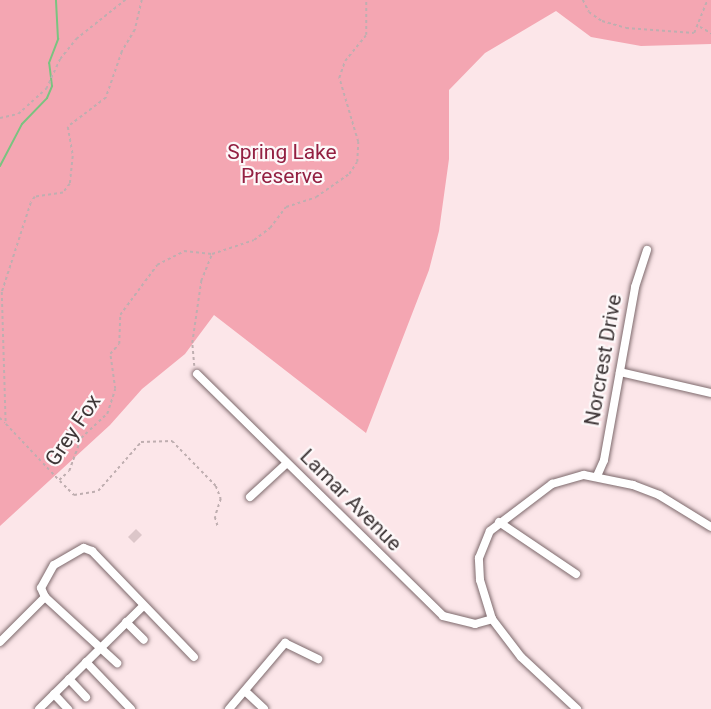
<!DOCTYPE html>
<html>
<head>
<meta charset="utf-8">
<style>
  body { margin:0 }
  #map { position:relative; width:711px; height:709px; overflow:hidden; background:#fce6e9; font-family:Roboto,sans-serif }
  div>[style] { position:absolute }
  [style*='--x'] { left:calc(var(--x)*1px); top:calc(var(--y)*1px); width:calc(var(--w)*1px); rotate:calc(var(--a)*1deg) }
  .green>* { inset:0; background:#f4a6b2 }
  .stream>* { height:2px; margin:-1px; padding:0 1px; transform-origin:1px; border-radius:1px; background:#7ac380 }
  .building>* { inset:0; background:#dcc6c9 }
  .path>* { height:1.5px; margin-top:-0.75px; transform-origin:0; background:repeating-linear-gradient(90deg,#bfaeb0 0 3px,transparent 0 6px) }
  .roads { filter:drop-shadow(0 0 2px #7d696c) drop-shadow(0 0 2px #7d696c) }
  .minor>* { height:8px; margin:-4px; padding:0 4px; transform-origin:4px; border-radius:4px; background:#fff }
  span { translate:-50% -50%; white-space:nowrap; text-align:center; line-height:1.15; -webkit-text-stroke:4.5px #fdf8f9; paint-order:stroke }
  .park-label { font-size:21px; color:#932042 }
  .street-label { font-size:21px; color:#3e3637 }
</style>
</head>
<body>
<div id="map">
  <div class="green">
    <i style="clip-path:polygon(0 0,711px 0,711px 44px,641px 46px,591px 37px,556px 11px,485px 53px,449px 90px,449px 159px,439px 231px,429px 270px,366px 433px,214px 315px,185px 354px,142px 389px,110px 425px,0 526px)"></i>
  </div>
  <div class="stream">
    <i style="--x:0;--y:166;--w:47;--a:-62.4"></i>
    <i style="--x:22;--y:124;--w:36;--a:-46"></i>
    <i style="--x:47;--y:98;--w:13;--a:-67"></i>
    <i style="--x:52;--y:86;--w:23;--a:-97"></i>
    <i style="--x:49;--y:63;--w:26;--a:-69"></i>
    <i style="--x:58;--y:39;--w:39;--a:-93"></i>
  </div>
  <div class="building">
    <i style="clip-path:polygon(136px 529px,142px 535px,134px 543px,128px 537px)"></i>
  </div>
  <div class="path">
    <i style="--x:142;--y:0;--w:31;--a:103"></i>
    <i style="--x:135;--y:30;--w:26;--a:121"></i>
    <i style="--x:122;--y:52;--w:49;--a:109.2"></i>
    <i style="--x:106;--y:98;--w:48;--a:142.7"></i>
    <i style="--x:68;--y:127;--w:29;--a:80"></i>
    <i style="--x:73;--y:156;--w:28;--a:96"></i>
    <i style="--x:70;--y:184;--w:11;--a:128"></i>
    <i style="--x:63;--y:193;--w:28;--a:172"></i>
    <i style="--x:35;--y:197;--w:7;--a:124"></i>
    <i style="--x:31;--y:203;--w:94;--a:108"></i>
    <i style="--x:2;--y:292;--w:132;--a:88.3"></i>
    <i style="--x:6;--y:424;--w:77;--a:46.6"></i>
    <i style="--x:59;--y:480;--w:13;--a:-42"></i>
    <i style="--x:69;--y:471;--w:35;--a:-70"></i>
    <i style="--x:81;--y:438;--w:35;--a:-43"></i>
    <i style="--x:107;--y:414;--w:26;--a:-72"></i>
    <i style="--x:115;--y:389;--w:35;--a:-98"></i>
    <i style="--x:110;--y:354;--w:13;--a:-48"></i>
    <i style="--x:119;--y:344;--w:29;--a:-88"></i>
    <i style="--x:120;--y:315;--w:62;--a:-53.5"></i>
    <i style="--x:157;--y:265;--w:30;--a:-27"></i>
    <i style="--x:184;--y:251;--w:28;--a:6"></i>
    <i style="--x:212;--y:254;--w:44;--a:-18.4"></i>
    <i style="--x:254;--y:240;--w:20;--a:-37"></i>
    <i style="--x:270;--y:228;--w:26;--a:-53"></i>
    <i style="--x:286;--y:207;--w:32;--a:-18"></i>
    <i style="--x:316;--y:197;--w:40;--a:-34.9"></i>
    <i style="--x:349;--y:174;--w:14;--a:-56"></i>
    <i style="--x:357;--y:162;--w:20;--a:-87"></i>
    <i style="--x:358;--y:142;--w:67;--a:-106.5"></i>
    <i style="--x:339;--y:78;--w:18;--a:-71"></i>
    <i style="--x:345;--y:61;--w:33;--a:-51"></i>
    <i style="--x:366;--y:35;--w:35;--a:-90"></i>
    <i style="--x:583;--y:0;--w:13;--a:63"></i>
    <i style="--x:589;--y:12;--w:16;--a:35"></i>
    <i style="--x:602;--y:21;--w:25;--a:16"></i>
    <i style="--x:626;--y:28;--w:68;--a:4.2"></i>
    <i style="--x:694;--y:33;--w:35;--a:-68"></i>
    <i style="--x:700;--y:27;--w:13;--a:29"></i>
    <i style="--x:0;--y:118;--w:18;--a:-13"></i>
    <i style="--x:18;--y:114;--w:38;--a:-42"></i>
    <i style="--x:46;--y:89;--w:33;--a:-65"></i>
    <i style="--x:60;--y:59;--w:26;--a:-51"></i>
    <i style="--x:76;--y:39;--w:63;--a:-38.5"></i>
    <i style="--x:194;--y:366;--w:23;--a:-95"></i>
    <i style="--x:192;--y:343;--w:63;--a:-81.7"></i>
    <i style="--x:201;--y:281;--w:29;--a:-68"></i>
    <i style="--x:0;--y:418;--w:7;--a:45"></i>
    <i style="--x:60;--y:481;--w:20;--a:45"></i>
    <i style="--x:74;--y:495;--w:24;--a:-9"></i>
    <i style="--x:98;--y:491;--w:65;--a:-48.7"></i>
    <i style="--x:141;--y:442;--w:31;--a:-2"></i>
    <i style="--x:172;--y:441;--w:63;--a:45.6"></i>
    <i style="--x:216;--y:486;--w:14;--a:69"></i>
    <i style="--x:221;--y:499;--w:19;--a:108"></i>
    <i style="--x:215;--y:517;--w:10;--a:73"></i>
  </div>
  <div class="roads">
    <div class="minor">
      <i style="--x:620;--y:372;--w:93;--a:13"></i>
      <i style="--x:197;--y:374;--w:345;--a:44.5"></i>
      <i style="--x:443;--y:616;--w:33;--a:14"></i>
      <i style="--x:475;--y:624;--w:18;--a:-16"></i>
      <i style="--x:597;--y:476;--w:17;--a:-66"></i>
      <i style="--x:604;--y:460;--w:176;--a:-79.8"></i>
      <i style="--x:635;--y:287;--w:39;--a:-72"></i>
      <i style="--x:250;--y:497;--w:50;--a:-42.6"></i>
      <i style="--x:499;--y:522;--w:93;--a:34"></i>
      <i style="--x:45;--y:597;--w:98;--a:42.5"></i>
      <i style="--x:126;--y:622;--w:25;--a:45"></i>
      <i style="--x:0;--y:642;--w:64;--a:-45"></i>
      <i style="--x:45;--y:597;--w:10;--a:-114"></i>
      <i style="--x:41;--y:588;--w:26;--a:-61"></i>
      <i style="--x:54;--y:565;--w:34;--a:-30"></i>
      <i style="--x:84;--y:548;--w:9;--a:21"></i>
      <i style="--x:92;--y:551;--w:147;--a:46.1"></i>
      <i style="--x:86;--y:662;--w:65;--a:46.2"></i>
      <i style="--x:69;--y:679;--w:25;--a:47"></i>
      <i style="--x:245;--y:691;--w:26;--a:43"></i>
      <i style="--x:54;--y:694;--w:21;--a:47"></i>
      <i style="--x:39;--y:709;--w:146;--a:-44.7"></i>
      <i style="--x:229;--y:709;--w:87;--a:-49.7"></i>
      <i style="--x:285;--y:643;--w:37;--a:26"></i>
      <i style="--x:577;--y:709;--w:76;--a:-137.1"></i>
      <i style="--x:521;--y:657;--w:48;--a:-127.3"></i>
      <i style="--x:492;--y:619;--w:41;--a:-107.1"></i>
      <i style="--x:480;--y:580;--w:22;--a:-93"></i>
      <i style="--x:479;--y:558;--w:29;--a:-68"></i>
      <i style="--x:490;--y:531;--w:78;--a:-37.2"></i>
      <i style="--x:552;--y:484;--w:33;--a:-16"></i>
      <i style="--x:584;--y:475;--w:50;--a:11.5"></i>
      <i style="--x:633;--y:485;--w:28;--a:21"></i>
      <i style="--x:659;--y:495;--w:61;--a:31.6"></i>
    </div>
  </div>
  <div class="park-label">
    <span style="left:282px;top:164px">Spring Lake<br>Preserve</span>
  </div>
  <div class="street-label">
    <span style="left:603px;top:360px;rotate:-80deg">Norcrest Drive</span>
    <span style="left:73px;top:430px;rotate:-56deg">Grey Fox</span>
    <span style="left:351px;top:500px;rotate:45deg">Lamar Avenue</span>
  </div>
</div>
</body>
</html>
